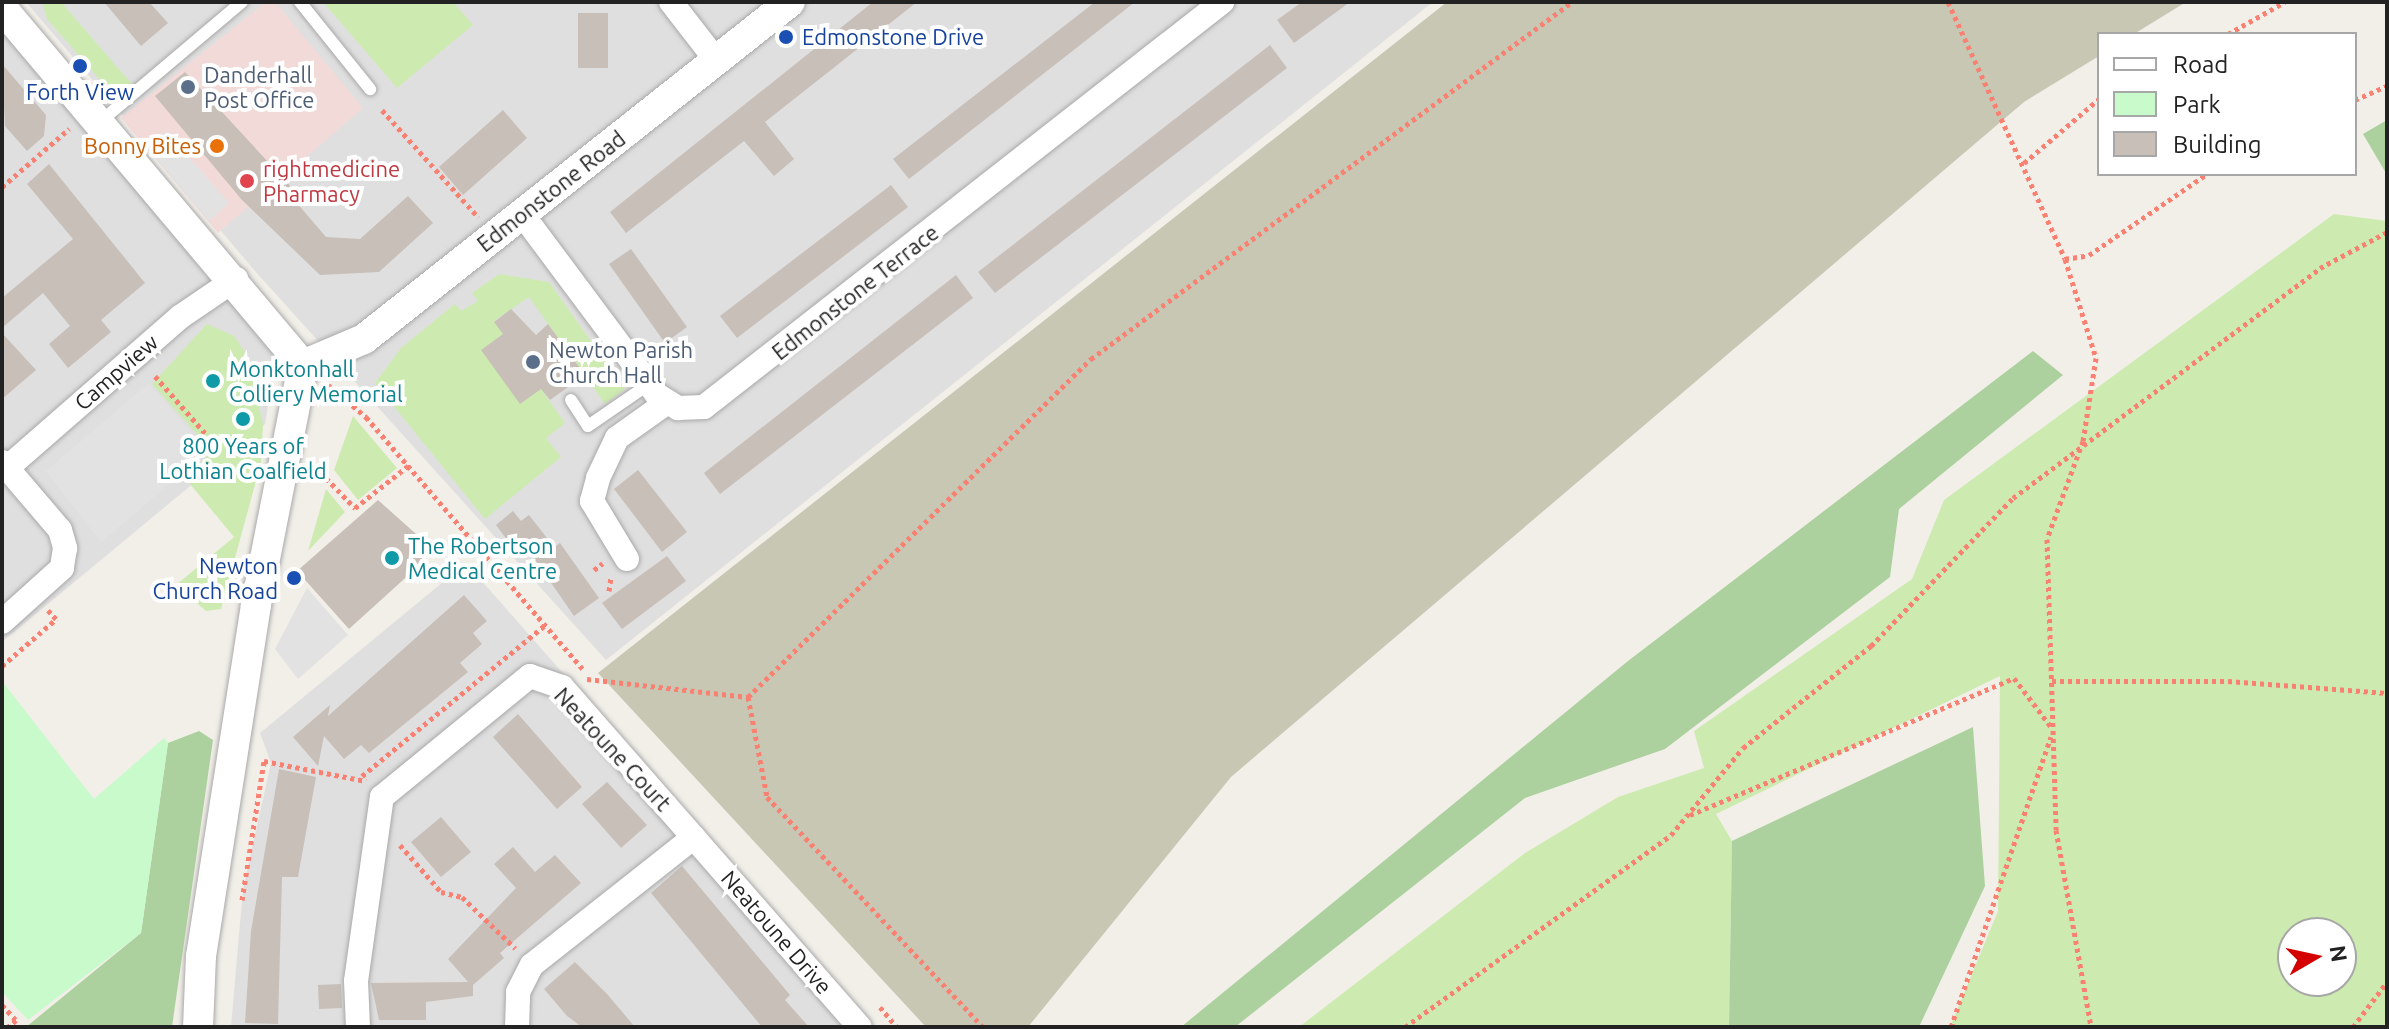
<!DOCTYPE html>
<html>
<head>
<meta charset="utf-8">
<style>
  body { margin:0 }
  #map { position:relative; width:2389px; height:1029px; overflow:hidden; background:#f2efe9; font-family:Ubuntu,sans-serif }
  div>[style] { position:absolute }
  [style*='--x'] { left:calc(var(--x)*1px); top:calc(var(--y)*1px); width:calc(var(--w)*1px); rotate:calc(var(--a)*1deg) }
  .residential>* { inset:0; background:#e0dfdf }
  .commercial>* { inset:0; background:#f2dad9 }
  .construction>* { inset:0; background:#c7c7b4 }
  .grass>* { inset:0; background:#cdebb0 }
  .forest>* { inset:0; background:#add19e }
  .park>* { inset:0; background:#c8facc }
  .parking>* { inset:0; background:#e2e2e2 }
  .building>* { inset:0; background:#c7bfb8 }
  .path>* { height:5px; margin-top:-2.5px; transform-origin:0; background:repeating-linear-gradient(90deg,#fa8072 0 4px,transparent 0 8px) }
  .roads { filter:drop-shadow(0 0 2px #a9a9a9) drop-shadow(0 0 2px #a9a9a9) }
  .service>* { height:12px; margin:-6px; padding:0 6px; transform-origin:6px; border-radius:6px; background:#fff }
  .minor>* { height:24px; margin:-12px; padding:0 12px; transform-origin:12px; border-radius:12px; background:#fff }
  .tertiary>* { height:30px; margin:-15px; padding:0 15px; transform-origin:15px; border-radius:15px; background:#fff }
  .dots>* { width:22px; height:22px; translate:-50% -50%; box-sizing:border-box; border:4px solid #fff; border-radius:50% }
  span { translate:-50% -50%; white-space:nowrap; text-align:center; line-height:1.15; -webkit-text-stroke:8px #fff; paint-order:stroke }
  .transit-label { font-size:22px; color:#164399 }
  .left { translate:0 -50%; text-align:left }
  .right { translate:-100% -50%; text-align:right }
  .service-label { font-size:22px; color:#4e5e75 }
  .food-label { font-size:22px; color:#c56008 }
  .health-label { font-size:22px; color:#be3a42 }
  .street-label { font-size:22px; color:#222 }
  .culture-label { font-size:22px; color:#0d838f }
  .frame { position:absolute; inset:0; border:4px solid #222; pointer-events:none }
  .legend { position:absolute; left:2097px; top:32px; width:260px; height:144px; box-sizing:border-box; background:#fff; border:2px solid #a7a7a7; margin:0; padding:10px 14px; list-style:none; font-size:24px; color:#222 }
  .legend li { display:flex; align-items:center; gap:16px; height:40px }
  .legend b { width:40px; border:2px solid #a7a7a7 }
  .north { position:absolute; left:2277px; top:917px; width:80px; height:80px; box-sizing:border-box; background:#fff; border:2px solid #a7a7a7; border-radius:50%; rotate:81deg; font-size:22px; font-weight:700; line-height:32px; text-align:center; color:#222 }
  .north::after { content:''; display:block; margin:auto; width:28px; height:36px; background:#d40000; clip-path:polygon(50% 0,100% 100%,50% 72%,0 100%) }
</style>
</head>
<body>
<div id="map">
  <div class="residential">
    <i style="clip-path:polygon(26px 2px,1433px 2px,606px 660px,255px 271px)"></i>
    <i style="clip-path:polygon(2px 28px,276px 356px,265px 424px,2px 642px)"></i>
    <i style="clip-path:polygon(466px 563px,874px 1027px,231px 1027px,243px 889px,271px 763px,260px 733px)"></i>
  </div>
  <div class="commercial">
    <i style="clip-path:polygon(266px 2px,275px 2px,363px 108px,218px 233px,121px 118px)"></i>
  </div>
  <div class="construction">
    <i style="clip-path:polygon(1447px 2px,2186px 2px,2134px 34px,2099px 34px,2099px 56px,2024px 102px,1231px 777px,1028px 1027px,926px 1027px,598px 673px)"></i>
  </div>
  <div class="grass">
    <i style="clip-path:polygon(61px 2px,117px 67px,133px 85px,108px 89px,47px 19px,42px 2px)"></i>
    <i style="clip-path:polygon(323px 2px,453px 2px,473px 25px,397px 88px)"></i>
    <i style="clip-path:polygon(evenodd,2334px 214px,2387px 221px,2387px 1027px,1950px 1027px,1998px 911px,2000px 676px,1716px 814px,1732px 841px,1729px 1027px,1299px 1027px,1525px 853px,1618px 797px,1704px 768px,1694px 731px,1912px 579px,1944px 500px,2334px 214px,2293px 933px,2341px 933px,2341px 981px,2293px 981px,2293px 933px)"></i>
    <i style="clip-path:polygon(499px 274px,549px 282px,625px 389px,605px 404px,529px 297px,494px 321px,503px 334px,482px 350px,541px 389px,565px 423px,546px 438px,561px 457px,485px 519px,375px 383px,401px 348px,455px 304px,461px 311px,478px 301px,472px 293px)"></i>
    <i style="clip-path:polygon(207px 324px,234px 336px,247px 355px,263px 424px,261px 463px,221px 609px,206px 611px,176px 585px,234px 537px,185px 478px,212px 451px,152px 384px)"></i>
    <i style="clip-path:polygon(353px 416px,397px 468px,358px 500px,334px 470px)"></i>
    <i style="clip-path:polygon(326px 489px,345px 512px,308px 551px)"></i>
  </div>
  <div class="forest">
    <i style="clip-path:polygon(2387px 120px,2387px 175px,2363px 134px)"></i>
    <i style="clip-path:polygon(2033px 351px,2063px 375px,1899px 509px,1890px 577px,1665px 749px,1525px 798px,1235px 1027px,1181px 1027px,1628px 661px)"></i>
    <i style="clip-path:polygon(1973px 727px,1985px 886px,1919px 1027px,1729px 1027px,1732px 841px)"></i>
    <i style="clip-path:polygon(199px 731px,213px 740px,172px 1027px,26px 1027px,141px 933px,168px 743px)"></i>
  </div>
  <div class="park">
    <i style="clip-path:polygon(2px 681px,94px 799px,164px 738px,168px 743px,141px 933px,28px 1020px,2px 992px)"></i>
  </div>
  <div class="parking">
    <i style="clip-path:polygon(166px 131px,229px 203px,209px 221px,146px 147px)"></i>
    <i style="clip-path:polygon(149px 383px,208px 452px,101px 542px,46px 471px)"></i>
    <i style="clip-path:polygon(307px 588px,348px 635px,298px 679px,275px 649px)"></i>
  </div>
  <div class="building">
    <i style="clip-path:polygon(104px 2px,149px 2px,168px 23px,141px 46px)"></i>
    <i style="clip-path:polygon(873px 2px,917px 2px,765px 122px,794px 159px,774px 176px,744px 141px,626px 233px,610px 212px)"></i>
    <i style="clip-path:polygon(1095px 2px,1135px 2px,909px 179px,893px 159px)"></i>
    <i style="clip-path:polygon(1302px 2px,1350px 2px,1294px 43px,1277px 20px)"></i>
    <i style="clip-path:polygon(578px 13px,608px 13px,608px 68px,578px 68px)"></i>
    <i style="clip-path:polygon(1270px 45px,1287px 68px,995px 293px,978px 272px)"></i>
    <i style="clip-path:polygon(2px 64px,46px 115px,44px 136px,27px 151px,5px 126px)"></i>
    <i style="clip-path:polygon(185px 72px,295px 191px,290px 195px,326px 237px,360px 239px,408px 196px,433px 223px,379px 272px,320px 275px,242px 200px,155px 96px)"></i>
    <i style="clip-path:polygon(503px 110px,527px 138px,463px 195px,439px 167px)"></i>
    <i style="clip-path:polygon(49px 164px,145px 283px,101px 320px,111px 332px,68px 368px,49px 344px,70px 326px,43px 293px,2px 328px,2px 298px,73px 239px,27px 184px)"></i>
    <i style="clip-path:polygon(891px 185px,908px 207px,737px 338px,720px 316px)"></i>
    <i style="clip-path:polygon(631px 249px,687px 327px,665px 343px,609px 264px)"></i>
    <i style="clip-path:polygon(956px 275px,973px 298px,720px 494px,704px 473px)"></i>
    <i style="clip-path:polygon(511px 309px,536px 335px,548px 324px,585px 375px,550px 400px,541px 389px,520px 404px,481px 350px,503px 334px,494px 322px)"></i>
    <i style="clip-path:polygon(2px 333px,36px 370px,2px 399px)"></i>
    <i style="clip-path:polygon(638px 470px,687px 532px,662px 552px,614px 489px)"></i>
    <i style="clip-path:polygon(378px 500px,435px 551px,349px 629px,297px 571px)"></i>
    <i style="clip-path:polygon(513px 511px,521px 521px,529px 515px,554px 547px,560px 543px,599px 598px,574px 616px,529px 551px,520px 557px,496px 525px)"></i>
    <i style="clip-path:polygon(667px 556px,686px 581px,622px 629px,602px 603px)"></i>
    <i style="clip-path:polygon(464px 595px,487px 621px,473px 633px,482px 644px,460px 663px,468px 672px,369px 753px,361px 745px,344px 759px,324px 736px,318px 766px,293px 737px,330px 705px,328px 716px)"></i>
    <i style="clip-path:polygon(518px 714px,582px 787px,557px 809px,493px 737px)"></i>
    <i style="clip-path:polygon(279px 769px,316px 777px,298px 877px,282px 877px,278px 1024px,245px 1023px,251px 931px)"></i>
    <i style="clip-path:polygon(607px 782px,647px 825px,621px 848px,582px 804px)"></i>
    <i style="clip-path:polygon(441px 817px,471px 852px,441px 877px,411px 842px)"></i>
    <i style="clip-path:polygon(513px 847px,535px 872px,555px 855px,581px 883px,500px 953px,504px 958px,473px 985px,473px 996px,426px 1002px,426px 1020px,379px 1020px,371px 983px,468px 982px,448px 959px,516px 888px,494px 864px)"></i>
    <i style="clip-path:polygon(682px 866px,790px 995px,785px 1000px,809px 1027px,762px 1027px,651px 893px)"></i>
    <i style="clip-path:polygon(575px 962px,607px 994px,635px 1027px,582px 1027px,567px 1016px,544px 989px)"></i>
    <i style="clip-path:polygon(341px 984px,342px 1008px,319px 1009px,318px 985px)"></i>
  </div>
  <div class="path">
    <i style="--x:1948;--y:2;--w:282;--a:65.5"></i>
    <i style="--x:2065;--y:259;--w:104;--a:72.6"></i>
    <i style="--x:2096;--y:358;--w:84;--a:98.9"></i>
    <i style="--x:2083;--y:441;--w:104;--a:110.2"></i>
    <i style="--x:2047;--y:539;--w:291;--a:88.2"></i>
    <i style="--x:2056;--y:830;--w:200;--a:79.9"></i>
    <i style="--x:2228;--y:34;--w:65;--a:-29.3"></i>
    <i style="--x:2355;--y:100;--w:35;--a:-24"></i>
    <i style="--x:382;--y:110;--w:144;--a:48.1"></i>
    <i style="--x:2024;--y:163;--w:99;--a:-40.5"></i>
    <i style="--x:2;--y:187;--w:89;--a:-40.9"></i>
    <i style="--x:2065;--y:259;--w:24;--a:-9"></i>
    <i style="--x:2089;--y:255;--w:143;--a:-34.5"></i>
    <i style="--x:155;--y:376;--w:96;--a:48.8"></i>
    <i style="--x:328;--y:385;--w:50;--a:40.1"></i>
    <i style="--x:366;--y:417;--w:333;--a:49.3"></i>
    <i style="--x:308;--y:471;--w:19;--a:21"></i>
    <i style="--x:326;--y:478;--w:42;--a:46"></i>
    <i style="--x:355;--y:508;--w:68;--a:-38.4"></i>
    <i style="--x:594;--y:570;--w:11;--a:-38"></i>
    <i style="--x:609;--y:591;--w:15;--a:-82"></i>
    <i style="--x:2;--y:666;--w:72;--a:-41"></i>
    <i style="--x:56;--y:619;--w:12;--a:-132"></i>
    <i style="--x:587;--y:679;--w:162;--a:6.4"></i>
    <i style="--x:748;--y:697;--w:482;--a:-44.6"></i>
    <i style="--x:1091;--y:359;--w:599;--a:-36.58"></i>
    <i style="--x:2052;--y:681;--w:176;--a:0"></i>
    <i style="--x:2228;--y:681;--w:159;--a:4.3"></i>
    <i style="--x:748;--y:697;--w:102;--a:79.2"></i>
    <i style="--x:767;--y:797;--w:316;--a:46.8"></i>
    <i style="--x:362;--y:776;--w:237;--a:-39.5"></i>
    <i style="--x:1690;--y:815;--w:352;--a:-22.9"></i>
    <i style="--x:2014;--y:678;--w:63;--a:52.8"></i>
    <i style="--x:400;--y:845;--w:62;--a:48.9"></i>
    <i style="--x:441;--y:892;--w:22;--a:13"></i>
    <i style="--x:462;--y:897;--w:74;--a:43.9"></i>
    <i style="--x:242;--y:900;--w:141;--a:-81"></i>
    <i style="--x:264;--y:761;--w:104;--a:11.1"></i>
    <i style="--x:2;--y:1005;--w:21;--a:47"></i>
    <i style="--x:16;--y:1020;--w:11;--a:139"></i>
    <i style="--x:880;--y:1007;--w:26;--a:50"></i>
    <i style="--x:1405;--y:1027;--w:328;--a:-35.8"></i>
    <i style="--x:1671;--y:835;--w:113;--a:-50.4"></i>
    <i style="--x:1743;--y:748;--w:164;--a:-38.6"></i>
    <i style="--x:1871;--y:646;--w:205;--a:-46.2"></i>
    <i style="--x:2013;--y:498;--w:384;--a:-36.8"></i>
    <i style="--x:2320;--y:268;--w:76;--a:-28.2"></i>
    <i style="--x:1951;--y:1027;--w:307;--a:-71"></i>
    <i style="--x:2353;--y:1027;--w:56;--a:-52.9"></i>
  </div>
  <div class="roads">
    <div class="service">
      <i style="--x:300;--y:2;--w:112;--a:51.2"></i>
      <i style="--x:101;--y:121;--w:185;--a:-40.2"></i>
      <i style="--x:571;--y:400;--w:31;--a:57"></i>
      <i style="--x:588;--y:426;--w:74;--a:-34.5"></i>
    </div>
    <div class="minor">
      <i style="--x:671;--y:2;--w:73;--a:52.2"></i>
      <i style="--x:522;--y:214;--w:226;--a:53.3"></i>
      <i style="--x:657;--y:395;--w:25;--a:32"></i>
      <i style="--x:678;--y:408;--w:26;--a:-2"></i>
      <i style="--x:704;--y:407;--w:658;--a:-38.02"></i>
      <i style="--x:2;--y:462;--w:89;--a:49.5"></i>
      <i style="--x:60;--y:530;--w:19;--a:74"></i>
      <i style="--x:65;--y:548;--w:20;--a:99"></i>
      <i style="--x:62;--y:568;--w:81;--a:138"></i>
      <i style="--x:7;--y:468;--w:230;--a:-41.1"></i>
      <i style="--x:180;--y:317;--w:68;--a:-34.2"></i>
      <i style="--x:627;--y:559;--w:68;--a:-121.1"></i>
      <i style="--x:592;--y:501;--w:24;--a:-75"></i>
      <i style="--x:598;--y:478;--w:44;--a:-64.6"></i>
      <i style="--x:617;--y:438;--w:60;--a:-35.5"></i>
      <i style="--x:358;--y:1027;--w:46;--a:-92.5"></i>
      <i style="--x:356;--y:981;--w:186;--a:-82"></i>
      <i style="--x:382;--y:797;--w:191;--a:-39.3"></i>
      <i style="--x:530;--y:676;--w:34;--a:19"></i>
      <i style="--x:562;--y:687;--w:452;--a:48.8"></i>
      <i style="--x:517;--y:1027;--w:35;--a:-88"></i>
      <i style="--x:518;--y:992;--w:30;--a:-63"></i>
      <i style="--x:532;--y:965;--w:206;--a:-38.3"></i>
    </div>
    <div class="tertiary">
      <i style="--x:2;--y:8;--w:467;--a:49.9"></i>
      <i style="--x:303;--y:365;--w:245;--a:101.1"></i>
      <i style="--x:256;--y:605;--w:355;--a:98.9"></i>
      <i style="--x:201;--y:956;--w:71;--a:92.4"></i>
      <i style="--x:303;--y:365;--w:66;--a:-23.1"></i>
      <i style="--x:364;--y:339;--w:543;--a:-38.35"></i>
    </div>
  </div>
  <div class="dots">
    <i style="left:786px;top:37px;background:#1a4fb4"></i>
    <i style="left:80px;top:66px;background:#1a4fb4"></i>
    <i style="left:188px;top:87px;background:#5c6f8a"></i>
    <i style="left:217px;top:146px;background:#e8710a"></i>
    <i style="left:247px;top:181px;background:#e0444e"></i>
    <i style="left:533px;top:362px;background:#5c6f8a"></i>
    <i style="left:213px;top:381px;background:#0f9aa8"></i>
    <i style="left:243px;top:419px;background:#0f9aa8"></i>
    <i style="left:392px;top:558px;background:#0f9aa8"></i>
    <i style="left:294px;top:578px;background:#1a4fb4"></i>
  </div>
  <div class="transit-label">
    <span class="left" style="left:802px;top:37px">Edmonstone Drive</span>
    <span style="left:80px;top:92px">Forth View</span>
    <span class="right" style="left:278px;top:578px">Newton<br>Church Road</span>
  </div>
  <div class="service-label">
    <span class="left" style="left:204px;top:87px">Danderhall<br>Post Office</span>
    <span class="left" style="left:549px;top:362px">Newton Parish<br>Church Hall</span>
  </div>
  <div class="food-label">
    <span class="right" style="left:201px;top:146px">Bonny Bites</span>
  </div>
  <div class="health-label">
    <span class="left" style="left:263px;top:181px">rightmedicine<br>Pharmacy</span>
  </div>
  <div class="street-label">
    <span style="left:551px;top:191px;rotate:-38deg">Edmonstone Road</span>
    <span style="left:855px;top:292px;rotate:-38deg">Edmonstone Terrace</span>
    <span style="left:116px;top:372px;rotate:-41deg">Campview</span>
    <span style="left:613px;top:749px;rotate:47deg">Neatoune Court</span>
    <span style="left:777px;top:932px;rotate:49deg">Neatoune Drive</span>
  </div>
  <div class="culture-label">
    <span class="left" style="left:229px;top:381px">Monktonhall<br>Colliery Memorial</span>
    <span style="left:243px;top:458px">800 Years of<br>Lothian Coalfield</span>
    <span class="left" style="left:408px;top:558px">The Robertson<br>Medical Centre</span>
  </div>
  <div class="frame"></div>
  <ul class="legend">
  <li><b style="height:10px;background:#fff"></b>Road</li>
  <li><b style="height:22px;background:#c8facc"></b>Park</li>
  <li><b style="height:22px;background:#c7bfb8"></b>Building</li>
  </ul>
  <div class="north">N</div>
</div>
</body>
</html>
